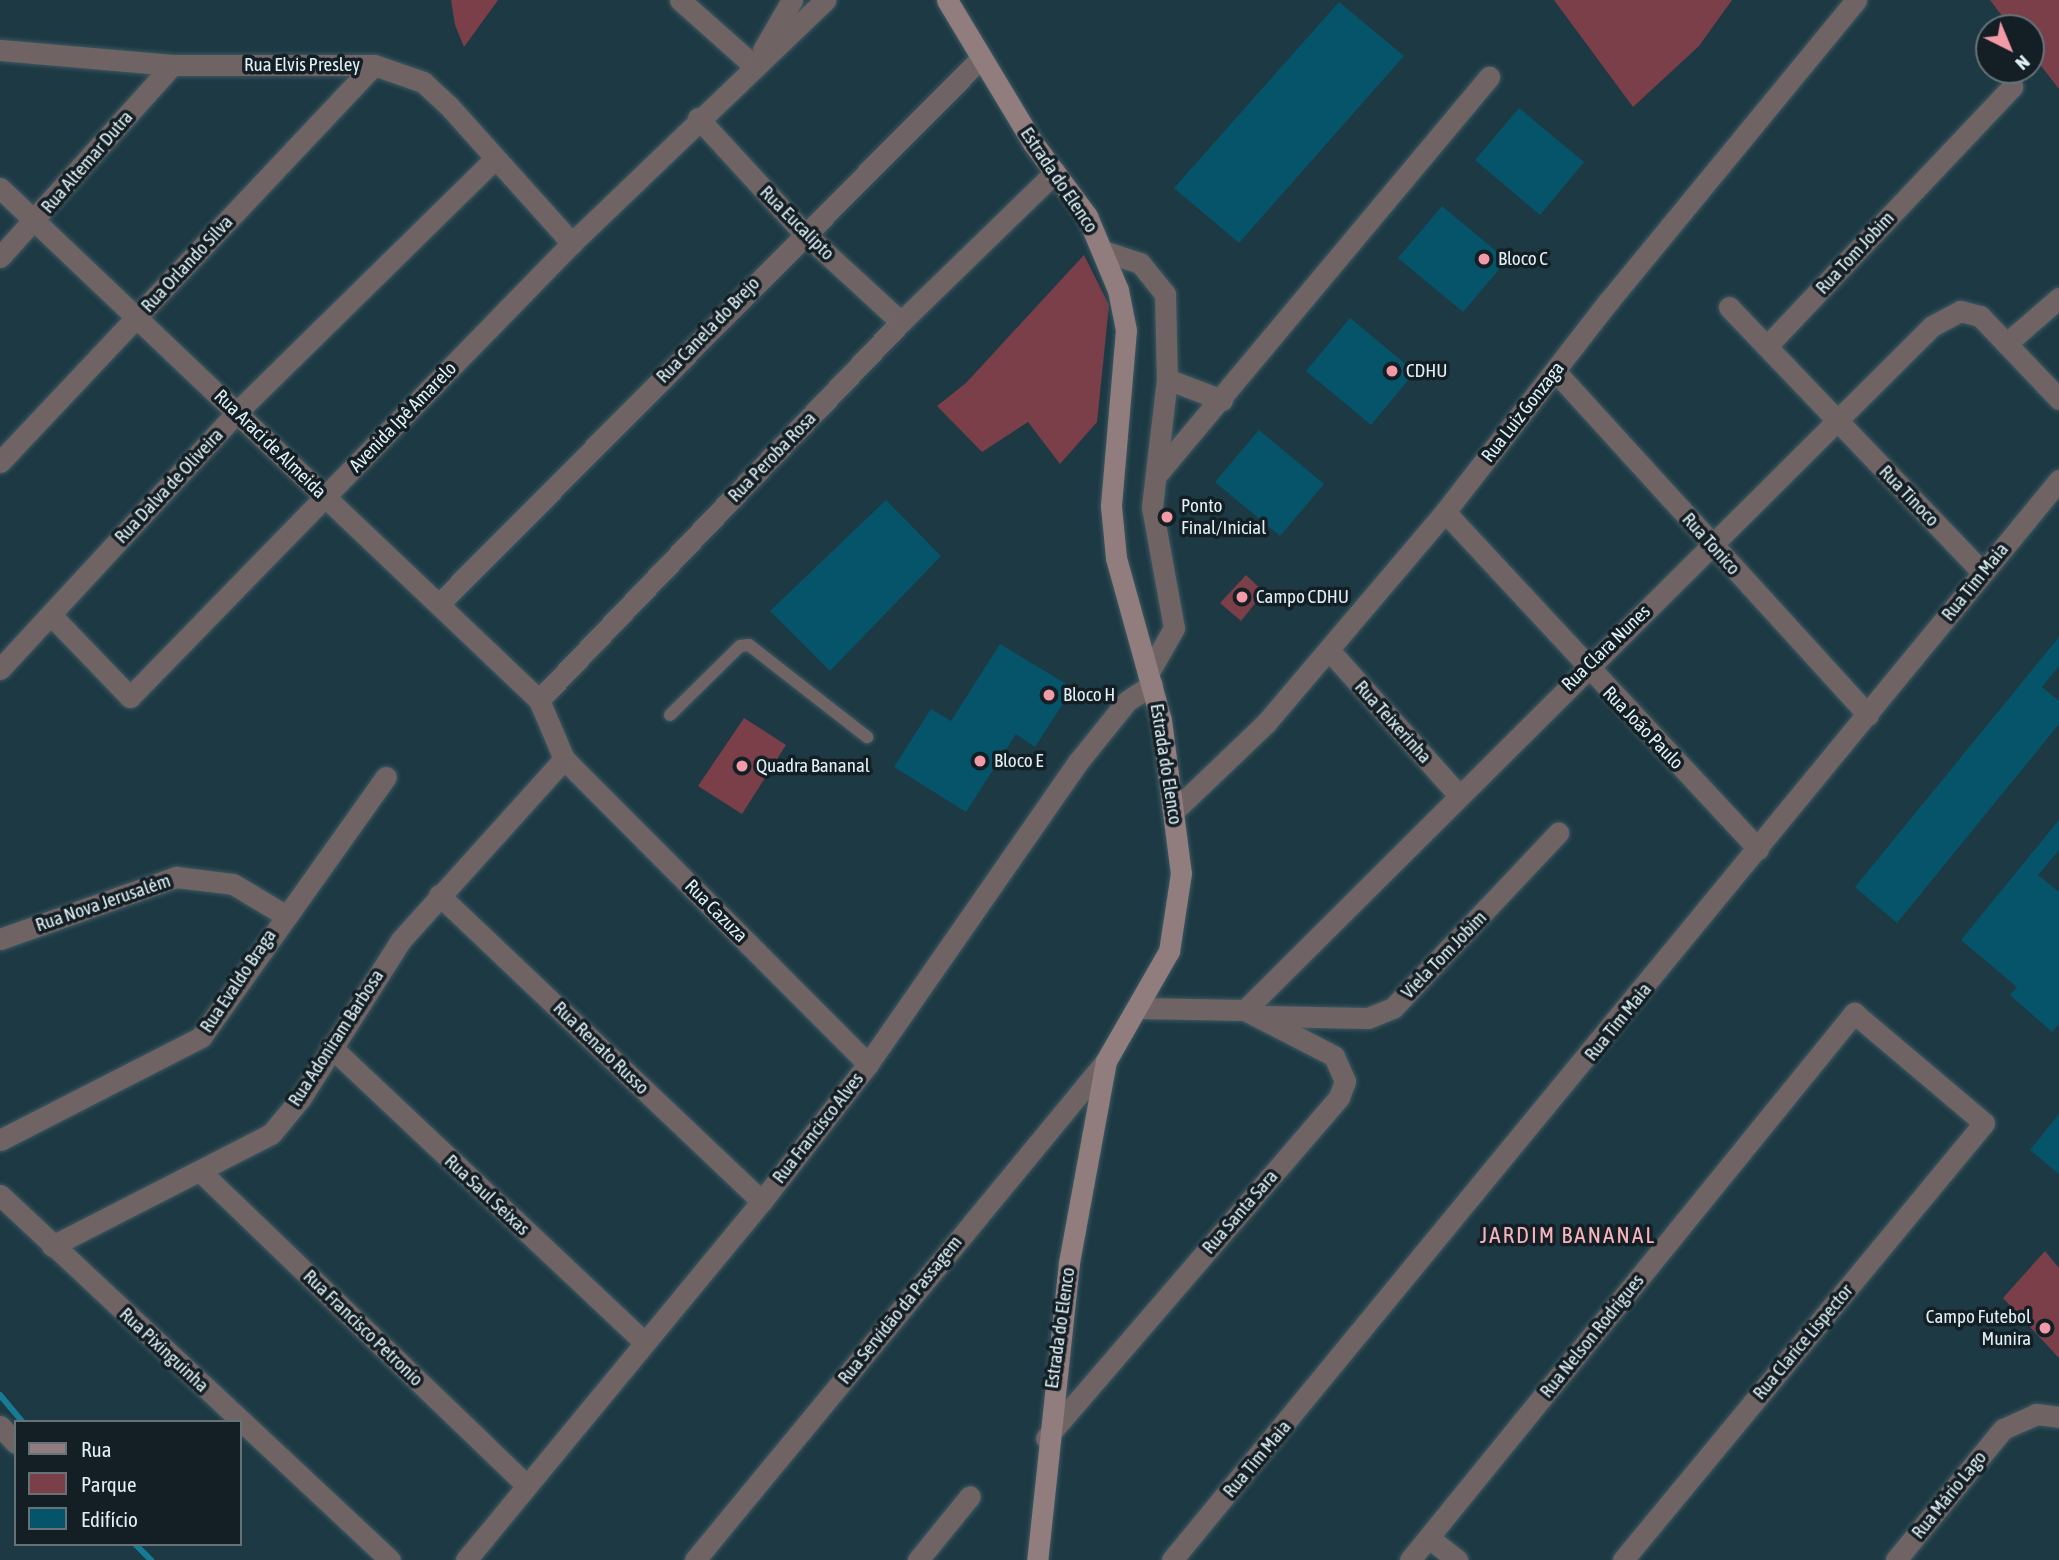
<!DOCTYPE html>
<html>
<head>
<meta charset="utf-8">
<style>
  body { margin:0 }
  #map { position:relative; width:2059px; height:1560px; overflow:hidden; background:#1d3a44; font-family:"Asap Condensed",sans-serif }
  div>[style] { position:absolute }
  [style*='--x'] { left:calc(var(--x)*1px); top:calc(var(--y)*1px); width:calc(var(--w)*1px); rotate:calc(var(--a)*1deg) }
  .green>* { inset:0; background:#7a3f49 }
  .stream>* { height:6px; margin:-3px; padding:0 3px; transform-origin:3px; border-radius:3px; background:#187b96 }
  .building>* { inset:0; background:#055469 }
  .roads { filter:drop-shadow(0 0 2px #3c5760) drop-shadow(0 0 2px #3c5760) }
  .lane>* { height:12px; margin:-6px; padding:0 6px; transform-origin:6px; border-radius:6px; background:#706364 }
  .street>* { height:21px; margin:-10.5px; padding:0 10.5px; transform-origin:10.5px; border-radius:10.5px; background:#706364 }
  .secondary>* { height:21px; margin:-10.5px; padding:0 10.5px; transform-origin:10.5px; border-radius:10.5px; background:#917c7e }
  .dots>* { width:19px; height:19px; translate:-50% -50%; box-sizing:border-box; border:4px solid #131f24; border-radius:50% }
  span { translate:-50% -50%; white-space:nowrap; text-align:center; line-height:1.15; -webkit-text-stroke:7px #131f24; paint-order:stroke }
  .street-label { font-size:19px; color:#e0f0f6 }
  .poi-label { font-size:19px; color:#e0f0f6 }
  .left { translate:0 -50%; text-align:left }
  .right { translate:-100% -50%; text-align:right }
  .quarter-label { font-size:23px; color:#f8b4bd; letter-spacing:2px }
  .legend { position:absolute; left:14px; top:1420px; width:228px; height:126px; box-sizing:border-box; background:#131f24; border:2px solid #657378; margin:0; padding:9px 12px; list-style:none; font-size:21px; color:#e0f0f6 }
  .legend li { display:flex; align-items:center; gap:14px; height:35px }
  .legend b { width:35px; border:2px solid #657378 }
  .north { position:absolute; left:1975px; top:14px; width:70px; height:70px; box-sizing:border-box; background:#131f24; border:2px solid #657378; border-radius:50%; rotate:137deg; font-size:19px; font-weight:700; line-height:28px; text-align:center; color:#e0f0f6 }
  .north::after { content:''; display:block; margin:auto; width:24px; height:32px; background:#f39aa7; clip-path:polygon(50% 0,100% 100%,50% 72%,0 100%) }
</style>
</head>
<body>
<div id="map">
  <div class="green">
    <i style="clip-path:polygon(451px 0,498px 0,464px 47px,455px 25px)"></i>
    <i style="clip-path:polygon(1554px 0,1732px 0,1699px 46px,1633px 107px)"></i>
    <i style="clip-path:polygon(1990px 0,2059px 0,2059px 89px,2031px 53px,2031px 28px,2011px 28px)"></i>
    <i style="clip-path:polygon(1084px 255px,1109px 305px,1097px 422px,1060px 464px,1028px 422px,982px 452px,937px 406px,966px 383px)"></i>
    <i style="clip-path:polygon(1246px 575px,1264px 592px,1241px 621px,1220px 603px)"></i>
    <i style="clip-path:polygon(744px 718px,786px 745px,742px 814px,698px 786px)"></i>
    <i style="clip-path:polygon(2045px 1251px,2059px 1268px,2059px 1358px,2003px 1298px)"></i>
  </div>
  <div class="stream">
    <i style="--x:0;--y:1395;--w:35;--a:50"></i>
    <i style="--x:135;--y:1544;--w:23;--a:45"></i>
  </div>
  <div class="building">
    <i style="clip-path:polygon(1339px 2px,1404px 56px,1239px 243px,1174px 188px)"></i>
    <i style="clip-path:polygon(1519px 108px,1584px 162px,1540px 215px,1475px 160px)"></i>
    <i style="clip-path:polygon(1442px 206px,1507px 260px,1463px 312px,1398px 258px)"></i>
    <i style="clip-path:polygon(1350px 318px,1415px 372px,1371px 425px,1306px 371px)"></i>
    <i style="clip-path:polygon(1259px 430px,1324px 484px,1280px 536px,1215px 482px)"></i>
    <i style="clip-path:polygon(886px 500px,941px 556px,830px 671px,770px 611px)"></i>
    <i style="clip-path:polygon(2059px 637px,2059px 666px,2042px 687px,2059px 701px,2059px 724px,1897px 923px,1855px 887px)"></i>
    <i style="clip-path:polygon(1000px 644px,1073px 688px,1035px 747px,1016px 734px,966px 812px,894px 767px,931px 709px,951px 721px)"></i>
    <i style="clip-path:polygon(2059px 820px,2059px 850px,2038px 875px,2059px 892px,2059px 1024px,2052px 1032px,2010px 995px,2017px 987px,1961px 940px)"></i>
    <i style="clip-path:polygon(2059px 1114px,2059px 1174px,2030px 1150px)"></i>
  </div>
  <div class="roads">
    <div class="lane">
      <i style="--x:670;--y:715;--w:98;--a:-44.6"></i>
      <i style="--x:740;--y:646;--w:9;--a:-6"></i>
      <i style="--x:749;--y:645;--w:150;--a:37.9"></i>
    </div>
    <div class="street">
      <i style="--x:680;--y:0;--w:98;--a:41.7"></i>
      <i style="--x:0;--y:50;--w:173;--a:5"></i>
      <i style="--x:172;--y:65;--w:202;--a:0"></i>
      <i style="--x:374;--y:65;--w:52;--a:19.1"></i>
      <i style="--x:423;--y:82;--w:34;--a:43"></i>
      <i style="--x:448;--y:105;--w:186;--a:48.1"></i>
      <i style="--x:763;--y:50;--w:58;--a:-59.9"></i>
      <i style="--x:698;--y:118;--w:155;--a:47.4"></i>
      <i style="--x:803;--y:232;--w:133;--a:42.6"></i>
      <i style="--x:0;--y:188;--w:743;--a:43.53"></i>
      <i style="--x:1106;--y:252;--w:36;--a:18"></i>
      <i style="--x:1140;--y:263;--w:40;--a:51"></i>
      <i style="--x:1165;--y:294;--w:85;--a:88.7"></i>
      <i style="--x:1167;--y:379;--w:129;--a:96.7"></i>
      <i style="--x:1152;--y:507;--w:123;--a:79.7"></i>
      <i style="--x:1174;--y:628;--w:53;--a:119.5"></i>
      <i style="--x:0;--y:257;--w:258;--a:-48.1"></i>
      <i style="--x:1729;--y:307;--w:366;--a:46.3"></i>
      <i style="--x:2007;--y:343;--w:69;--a:-40.9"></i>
      <i style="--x:1767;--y:346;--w:357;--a:-46.6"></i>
      <i style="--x:1555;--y:371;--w:465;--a:47.7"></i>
      <i style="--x:1167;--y:379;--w:59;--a:20.9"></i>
      <i style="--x:0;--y:462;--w:545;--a:-46.71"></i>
      <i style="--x:1159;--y:472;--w:515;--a:-50.12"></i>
      <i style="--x:1445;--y:512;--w:460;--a:47.1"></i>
      <i style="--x:440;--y:603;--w:767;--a:-45.21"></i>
      <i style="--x:51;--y:615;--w:114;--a:46.1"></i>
      <i style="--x:130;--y:697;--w:634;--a:-45.77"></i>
      <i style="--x:572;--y:243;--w:351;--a:-43.8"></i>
      <i style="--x:1329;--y:650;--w:192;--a:48.2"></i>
      <i style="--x:0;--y:669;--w:350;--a:-47.3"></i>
      <i style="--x:237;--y:412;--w:359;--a:-44.5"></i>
      <i style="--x:1175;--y:810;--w:126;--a:-43.7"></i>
      <i style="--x:1266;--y:723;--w:277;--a:-49.7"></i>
      <i style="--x:1445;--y:512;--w:266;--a:-52.2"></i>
      <i style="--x:1608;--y:302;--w:391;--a:-50.6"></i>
      <i style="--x:439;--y:895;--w:445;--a:43.5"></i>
      <i style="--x:0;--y:939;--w:187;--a:-19.4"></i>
      <i style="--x:176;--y:877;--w:57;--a:7"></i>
      <i style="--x:233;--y:884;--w:58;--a:31"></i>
      <i style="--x:1245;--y:1010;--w:969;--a:-44.87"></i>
      <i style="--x:1932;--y:326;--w:32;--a:-28"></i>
      <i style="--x:1960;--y:311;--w:21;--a:14"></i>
      <i style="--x:1980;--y:316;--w:115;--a:46.4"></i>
      <i style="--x:1263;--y:1016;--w:105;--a:1.1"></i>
      <i style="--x:1368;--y:1018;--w:27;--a:-22"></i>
      <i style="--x:1393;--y:1008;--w:241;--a:-46.7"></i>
      <i style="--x:331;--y:1047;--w:430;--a:43.3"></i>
      <i style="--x:868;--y:1064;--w:431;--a:-134.9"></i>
      <i style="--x:564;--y:759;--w:64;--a:-113"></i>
      <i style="--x:539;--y:700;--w:523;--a:-46.24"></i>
      <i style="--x:901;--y:322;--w:215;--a:-44.2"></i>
      <i style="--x:0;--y:1140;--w:226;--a:-27.1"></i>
      <i style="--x:201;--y:1037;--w:319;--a:-54.6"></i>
      <i style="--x:201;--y:1172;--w:450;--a:43.9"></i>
      <i style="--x:0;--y:1195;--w:534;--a:43.1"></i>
      <i style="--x:52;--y:1246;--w:246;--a:-27.1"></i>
      <i style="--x:271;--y:1134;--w:45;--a:-50.4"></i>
      <i style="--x:300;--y:1099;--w:188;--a:-57.6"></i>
      <i style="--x:401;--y:940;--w:244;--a:-48"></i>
      <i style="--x:0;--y:1426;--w:23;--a:47"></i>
      <i style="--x:1046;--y:1438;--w:450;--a:-49.3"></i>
      <i style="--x:1339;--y:1097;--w:17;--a:-69"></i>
      <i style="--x:1345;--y:1081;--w:27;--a:-114"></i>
      <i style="--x:1334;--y:1056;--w:100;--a:-152.7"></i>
      <i style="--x:1245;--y:1010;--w:106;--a:-178.9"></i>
      <i style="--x:1429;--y:1538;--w:36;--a:38"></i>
      <i style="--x:466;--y:1560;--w:465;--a:-50.5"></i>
      <i style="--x:762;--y:1201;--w:173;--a:-52.3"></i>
      <i style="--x:868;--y:1064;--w:368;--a:-55.2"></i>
      <i style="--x:1078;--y:762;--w:78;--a:-51.2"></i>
      <i style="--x:1127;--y:701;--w:30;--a:-33"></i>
      <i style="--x:695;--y:1560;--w:646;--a:-50.52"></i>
      <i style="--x:918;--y:1560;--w:82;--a:-50.9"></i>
      <i style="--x:1172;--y:1560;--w:1398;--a:-50.6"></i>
      <i style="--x:1410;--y:1560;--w:705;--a:-50.93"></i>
      <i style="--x:1854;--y:1013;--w:170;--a:40.2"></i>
      <i style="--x:1984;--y:1123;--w:567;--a:129.56"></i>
      <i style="--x:1896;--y:1560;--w:169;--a:-50.8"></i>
      <i style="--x:2003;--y:1429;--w:36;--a:-24"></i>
      <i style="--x:2036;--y:1414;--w:23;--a:7"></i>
    </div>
    <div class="secondary">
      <i style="--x:947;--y:0;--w:167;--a:59"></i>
      <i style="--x:1033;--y:143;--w:91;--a:53.5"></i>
      <i style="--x:1087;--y:216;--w:80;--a:67.3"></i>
      <i style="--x:1118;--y:290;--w:41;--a:78.7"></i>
      <i style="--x:1126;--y:330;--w:177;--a:94.9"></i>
      <i style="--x:1111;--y:506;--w:52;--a:84.5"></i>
      <i style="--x:1116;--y:558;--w:168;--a:74.5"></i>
      <i style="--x:1161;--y:720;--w:154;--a:82.6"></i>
      <i style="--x:1181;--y:873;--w:79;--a:98.7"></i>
      <i style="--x:1169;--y:951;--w:127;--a:119.8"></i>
      <i style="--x:1106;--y:1061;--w:205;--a:100.4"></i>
      <i style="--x:1069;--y:1263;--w:299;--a:96.1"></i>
    </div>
  </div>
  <div class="dots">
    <i style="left:1484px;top:259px;background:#f39aa7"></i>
    <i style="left:1392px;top:371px;background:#f39aa7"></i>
    <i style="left:1167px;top:517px;background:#f39aa7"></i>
    <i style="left:1242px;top:597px;background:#f39aa7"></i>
    <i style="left:1049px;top:695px;background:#f39aa7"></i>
    <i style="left:980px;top:761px;background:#f39aa7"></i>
    <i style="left:742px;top:766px;background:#f39aa7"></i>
    <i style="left:2045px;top:1328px;background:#f39aa7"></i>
  </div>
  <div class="street-label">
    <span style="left:302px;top:65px">Rua Elvis Presley</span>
    <span style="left:87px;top:162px;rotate:-49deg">Rua Altemar Dutra</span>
    <span style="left:1059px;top:180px;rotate:56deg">Estrada do Elenco</span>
    <span style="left:797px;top:223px;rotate:45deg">Rua Eucalipto</span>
    <span style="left:1855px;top:253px;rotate:-47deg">Rua Tom Jobim</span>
    <span style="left:187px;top:264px;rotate:-47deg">Rua Orlando Silva</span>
    <span style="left:708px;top:330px;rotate:-46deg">Rua Canela do Brejo</span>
    <span style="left:1523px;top:412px;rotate:-52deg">Rua Luiz Gonzaga</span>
    <span style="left:403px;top:417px;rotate:-46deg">Avenida Ipê Amarelo</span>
    <span style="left:270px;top:444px;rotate:44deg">Rua Araci de Almeida</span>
    <span style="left:772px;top:457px;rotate:-46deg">Rua Peroba Rosa</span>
    <span style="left:169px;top:486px;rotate:-47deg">Rua Dalva de Oliveira</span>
    <span style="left:1909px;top:496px;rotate:46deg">Rua Tinoco</span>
    <span style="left:1711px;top:544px;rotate:48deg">Rua Tonico</span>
    <span style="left:1975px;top:582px;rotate:-51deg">Rua Tim Maia</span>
    <span style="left:1606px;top:648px;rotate:-44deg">Rua Clara Nunes</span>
    <span style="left:1393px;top:722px;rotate:48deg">Rua Teixerinha</span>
    <span style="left:1643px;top:728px;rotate:46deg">Rua João Paulo</span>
    <span style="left:1166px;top:764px;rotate:81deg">Estrada do Elenco</span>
    <span style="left:103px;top:903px;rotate:-19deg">Rua Nova Jerusalém</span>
    <span style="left:716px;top:911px;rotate:45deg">Rua Cazuza</span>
    <span style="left:1444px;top:955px;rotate:-46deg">Viela Tom Jobim</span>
    <span style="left:238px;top:981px;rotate:-56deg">Rua Evaldo Braga</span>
    <span style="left:1618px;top:1022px;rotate:-51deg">Rua Tim Maia</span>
    <span style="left:336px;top:1038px;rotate:-57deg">Rua Adoniram Barbosa</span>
    <span style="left:601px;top:1048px;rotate:44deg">Rua Renato Russo</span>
    <span style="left:818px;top:1128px;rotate:-52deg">Rua Francisco Alves</span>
    <span style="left:487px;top:1195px;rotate:43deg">Rua Saul Seixas</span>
    <span style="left:1240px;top:1212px;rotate:-49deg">Rua Santa Sara</span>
    <span style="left:900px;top:1310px;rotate:-51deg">Rua Servidão da Passagem</span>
    <span style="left:363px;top:1328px;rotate:44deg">Rua Francisco Petronio</span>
    <span style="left:1060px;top:1328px;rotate:-82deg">Estrada do Elenco</span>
    <span style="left:1592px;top:1336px;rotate:-51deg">Rua Nelson Rodrigues</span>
    <span style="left:1803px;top:1342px;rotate:-50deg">Rua Clarice Lispector</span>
    <span style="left:164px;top:1350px;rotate:43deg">Rua Pixinguinha</span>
    <span style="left:1257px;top:1459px;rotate:-50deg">Rua Tim Maia</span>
    <span style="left:1949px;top:1495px;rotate:-51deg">Rua Mário Lago</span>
  </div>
  <div class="poi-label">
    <span class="left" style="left:1498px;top:259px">Bloco C</span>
    <span class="left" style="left:1406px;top:371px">CDHU</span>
    <span class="left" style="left:1181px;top:517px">Ponto<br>Final/Inicial</span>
    <span class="left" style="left:1256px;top:597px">Campo CDHU</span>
    <span class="left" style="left:1063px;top:695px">Bloco H</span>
    <span class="left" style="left:994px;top:761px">Bloco E</span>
    <span class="left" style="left:756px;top:766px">Quadra Bananal</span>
    <span class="right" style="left:2031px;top:1328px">Campo Futebol<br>Munira</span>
  </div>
  <div class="quarter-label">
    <span style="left:1568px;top:1235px">JARDIM BANANAL</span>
  </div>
  <ul class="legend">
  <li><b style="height:9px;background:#917c7e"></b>Rua</li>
  <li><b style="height:19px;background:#7a3f49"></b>Parque</li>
  <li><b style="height:19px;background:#055469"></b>Edifício</li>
  </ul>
  <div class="north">N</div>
</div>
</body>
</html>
